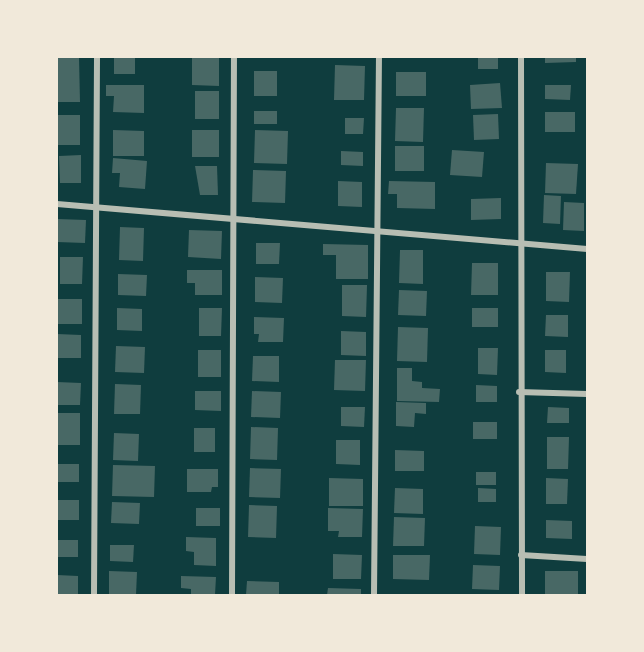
<!DOCTYPE html>
<html>
<head>
<meta charset="utf-8">
<style>
  body { margin:0 }
  #map { position:relative; width:644px; height:652px; overflow:hidden; background:#0f3d3e; font-family:"Noto Sans",sans-serif }
  div>[style] { position:absolute }
  [style*='--x'] { left:calc(var(--x)*1px); top:calc(var(--y)*1px); width:calc(var(--w)*1px); rotate:calc(var(--a)*1deg) }
  .building>* { inset:0; background:#486865 }
  .minor>* { height:6px; margin:-3px; padding:0 3px; transform-origin:3px; border-radius:3px; background:#b8beb3 }
  span { translate:-50% -50%; white-space:nowrap; text-align:center; line-height:1.15; -webkit-text-stroke:5px #f1e9da; paint-order:stroke }
  .frame { position:absolute; inset:0; border:58px solid #f1e9da; pointer-events:none }
</style>
</head>
<body>
<div id="map">
  <div class="building">
    <i style="clip-path:polygon(58px 57px,79px 57px,80px 102px,58px 102px)"></i>
    <i style="clip-path:polygon(114px 57px,135px 57px,135px 74px,114px 74px)"></i>
    <i style="clip-path:polygon(192px 57px,219px 57px,219px 86px,192px 85px)"></i>
    <i style="clip-path:polygon(478px 57px,498px 57px,498px 69px,478px 69px)"></i>
    <i style="clip-path:polygon(545px 57px,576px 57px,576px 62px,545px 63px)"></i>
    <i style="clip-path:polygon(335px 65px,365px 66px,364px 100px,334px 100px)"></i>
    <i style="clip-path:polygon(254px 71px,277px 71px,277px 96px,254px 96px)"></i>
    <i style="clip-path:polygon(396px 72px,426px 72px,426px 96px,396px 96px)"></i>
    <i style="clip-path:polygon(500px 83px,502px 108px,471px 109px,470px 85px)"></i>
    <i style="clip-path:polygon(106px 85px,144px 85px,144px 113px,113px 112px,114px 96px,106px 96px)"></i>
    <i style="clip-path:polygon(545px 85px,571px 85px,570px 100px,545px 99px)"></i>
    <i style="clip-path:polygon(195px 91px,219px 91px,219px 119px,195px 119px)"></i>
    <i style="clip-path:polygon(396px 108px,424px 108px,423px 142px,395px 141px)"></i>
    <i style="clip-path:polygon(254px 111px,277px 111px,277px 124px,254px 124px)"></i>
    <i style="clip-path:polygon(545px 112px,575px 112px,575px 132px,545px 132px)"></i>
    <i style="clip-path:polygon(498px 114px,499px 139px,474px 140px,473px 115px)"></i>
    <i style="clip-path:polygon(57px 115px,80px 115px,80px 145px,58px 145px)"></i>
    <i style="clip-path:polygon(345px 118px,364px 118px,363px 134px,345px 134px)"></i>
    <i style="clip-path:polygon(113px 130px,144px 131px,144px 156px,113px 156px)"></i>
    <i style="clip-path:polygon(192px 130px,219px 130px,219px 157px,192px 157px)"></i>
    <i style="clip-path:polygon(255px 130px,288px 131px,287px 164px,254px 163px)"></i>
    <i style="clip-path:polygon(395px 146px,424px 146px,424px 171px,395px 171px)"></i>
    <i style="clip-path:polygon(452px 150px,484px 152px,482px 177px,450px 175px)"></i>
    <i style="clip-path:polygon(341px 151px,363px 152px,363px 166px,341px 165px)"></i>
    <i style="clip-path:polygon(81px 155px,81px 183px,60px 183px,59px 156px)"></i>
    <i style="clip-path:polygon(113px 158px,147px 161px,145px 189px,119px 187px,120px 173px,112px 173px)"></i>
    <i style="clip-path:polygon(546px 163px,578px 164px,576px 194px,545px 193px)"></i>
    <i style="clip-path:polygon(195px 166px,217px 166px,218px 195px,200px 195px)"></i>
    <i style="clip-path:polygon(253px 170px,286px 171px,285px 203px,252px 202px)"></i>
    <i style="clip-path:polygon(338px 181px,362px 182px,362px 207px,338px 206px)"></i>
    <i style="clip-path:polygon(389px 181px,435px 182px,435px 209px,397px 208px,397px 194px,388px 194px)"></i>
    <i style="clip-path:polygon(544px 195px,561px 196px,560px 224px,543px 223px)"></i>
    <i style="clip-path:polygon(501px 198px,501px 219px,471px 220px,471px 199px)"></i>
    <i style="clip-path:polygon(564px 202px,584px 203px,584px 231px,563px 230px)"></i>
    <i style="clip-path:polygon(57px 219px,86px 220px,85px 243px,57px 242px)"></i>
    <i style="clip-path:polygon(120px 227px,144px 228px,143px 261px,119px 260px)"></i>
    <i style="clip-path:polygon(189px 230px,222px 231px,221px 259px,188px 257px)"></i>
    <i style="clip-path:polygon(256px 243px,280px 243px,279px 264px,256px 264px)"></i>
    <i style="clip-path:polygon(323px 244px,368px 245px,368px 279px,336px 279px,336px 255px,323px 255px)"></i>
    <i style="clip-path:polygon(400px 250px,423px 250px,423px 284px,399px 283px)"></i>
    <i style="clip-path:polygon(60px 257px,83px 257px,82px 284px,60px 284px)"></i>
    <i style="clip-path:polygon(472px 263px,498px 263px,498px 295px,471px 295px)"></i>
    <i style="clip-path:polygon(187px 270px,222px 270px,222px 295px,195px 295px,195px 283px,187px 283px)"></i>
    <i style="clip-path:polygon(546px 272px,570px 272px,569px 302px,546px 301px)"></i>
    <i style="clip-path:polygon(118px 274px,147px 275px,146px 296px,118px 295px)"></i>
    <i style="clip-path:polygon(255px 277px,283px 278px,282px 303px,255px 302px)"></i>
    <i style="clip-path:polygon(342px 285px,367px 285px,366px 317px,342px 316px)"></i>
    <i style="clip-path:polygon(399px 290px,427px 291px,426px 316px,398px 315px)"></i>
    <i style="clip-path:polygon(57px 299px,82px 299px,82px 324px,57px 324px)"></i>
    <i style="clip-path:polygon(117px 308px,142px 309px,142px 331px,117px 330px)"></i>
    <i style="clip-path:polygon(199px 308px,222px 308px,221px 336px,199px 336px)"></i>
    <i style="clip-path:polygon(472px 308px,498px 308px,498px 327px,472px 327px)"></i>
    <i style="clip-path:polygon(546px 315px,568px 315px,568px 337px,545px 336px)"></i>
    <i style="clip-path:polygon(254px 317px,284px 318px,283px 342px,258px 342px,259px 334px,254px 334px)"></i>
    <i style="clip-path:polygon(398px 327px,428px 328px,427px 362px,397px 361px)"></i>
    <i style="clip-path:polygon(341px 331px,366px 332px,366px 356px,341px 355px)"></i>
    <i style="clip-path:polygon(57px 334px,81px 335px,81px 358px,57px 358px)"></i>
    <i style="clip-path:polygon(116px 346px,145px 347px,144px 373px,115px 372px)"></i>
    <i style="clip-path:polygon(478px 348px,498px 348px,497px 375px,478px 374px)"></i>
    <i style="clip-path:polygon(198px 350px,221px 350px,221px 377px,198px 377px)"></i>
    <i style="clip-path:polygon(545px 350px,566px 350px,566px 373px,545px 372px)"></i>
    <i style="clip-path:polygon(253px 356px,279px 356px,279px 382px,252px 381px)"></i>
    <i style="clip-path:polygon(335px 360px,366px 360px,365px 391px,334px 390px)"></i>
    <i style="clip-path:polygon(397px 368px,412px 368px,412px 381px,422px 382px,422px 388px,440px 389px,439px 402px,397px 401px)"></i>
    <i style="clip-path:polygon(57px 382px,81px 383px,80px 405px,57px 405px)"></i>
    <i style="clip-path:polygon(115px 384px,141px 385px,140px 414px,114px 414px)"></i>
    <i style="clip-path:polygon(476px 385px,497px 386px,497px 402px,476px 402px)"></i>
    <i style="clip-path:polygon(195px 391px,221px 391px,221px 411px,195px 410px)"></i>
    <i style="clip-path:polygon(252px 391px,281px 392px,280px 418px,251px 417px)"></i>
    <i style="clip-path:polygon(396px 402px,426px 403px,426px 414px,415px 413px,414px 427px,396px 426px)"></i>
    <i style="clip-path:polygon(341px 407px,365px 407px,364px 427px,341px 426px)"></i>
    <i style="clip-path:polygon(548px 407px,569px 408px,569px 423px,547px 423px)"></i>
    <i style="clip-path:polygon(57px 413px,80px 413px,80px 445px,57px 445px)"></i>
    <i style="clip-path:polygon(473px 422px,497px 422px,497px 439px,473px 439px)"></i>
    <i style="clip-path:polygon(251px 427px,278px 428px,277px 460px,250px 459px)"></i>
    <i style="clip-path:polygon(194px 428px,215px 428px,215px 452px,194px 452px)"></i>
    <i style="clip-path:polygon(114px 433px,139px 434px,138px 461px,113px 460px)"></i>
    <i style="clip-path:polygon(547px 437px,569px 437px,568px 469px,547px 469px)"></i>
    <i style="clip-path:polygon(336px 440px,360px 440px,360px 465px,336px 464px)"></i>
    <i style="clip-path:polygon(395px 450px,424px 451px,424px 471px,395px 471px)"></i>
    <i style="clip-path:polygon(57px 464px,79px 464px,79px 482px,57px 482px)"></i>
    <i style="clip-path:polygon(113px 465px,155px 466px,154px 497px,112px 496px)"></i>
    <i style="clip-path:polygon(250px 468px,281px 469px,280px 498px,249px 497px)"></i>
    <i style="clip-path:polygon(187px 469px,218px 469px,218px 487px,212px 487px,211px 492px,187px 492px)"></i>
    <i style="clip-path:polygon(476px 472px,496px 472px,496px 485px,476px 485px)"></i>
    <i style="clip-path:polygon(329px 478px,363px 479px,363px 506px,329px 506px)"></i>
    <i style="clip-path:polygon(546px 478px,568px 479px,567px 504px,546px 504px)"></i>
    <i style="clip-path:polygon(395px 488px,423px 489px,423px 514px,394px 513px)"></i>
    <i style="clip-path:polygon(478px 488px,496px 489px,496px 502px,478px 502px)"></i>
    <i style="clip-path:polygon(57px 500px,79px 500px,79px 520px,57px 520px)"></i>
    <i style="clip-path:polygon(112px 502px,140px 503px,139px 524px,111px 523px)"></i>
    <i style="clip-path:polygon(249px 505px,277px 506px,276px 538px,248px 537px)"></i>
    <i style="clip-path:polygon(196px 508px,220px 508px,220px 526px,196px 526px)"></i>
    <i style="clip-path:polygon(328px 508px,363px 509px,362px 537px,338px 537px,339px 531px,328px 531px)"></i>
    <i style="clip-path:polygon(394px 517px,425px 518px,424px 546px,393px 546px)"></i>
    <i style="clip-path:polygon(546px 520px,572px 521px,572px 539px,546px 538px)"></i>
    <i style="clip-path:polygon(475px 526px,501px 527px,500px 555px,474px 554px)"></i>
    <i style="clip-path:polygon(186px 537px,216px 538px,216px 566px,194px 565px,194px 552px,186px 551px)"></i>
    <i style="clip-path:polygon(57px 540px,78px 540px,78px 557px,57px 557px)"></i>
    <i style="clip-path:polygon(110px 545px,134px 545px,133px 562px,110px 561px)"></i>
    <i style="clip-path:polygon(333px 554px,362px 555px,361px 579px,333px 579px)"></i>
    <i style="clip-path:polygon(393px 555px,430px 555px,429px 580px,393px 579px)"></i>
    <i style="clip-path:polygon(473px 565px,500px 566px,499px 590px,472px 589px)"></i>
    <i style="clip-path:polygon(109px 571px,137px 572px,136px 595px,109px 595px)"></i>
    <i style="clip-path:polygon(545px 571px,578px 571px,578px 595px,545px 595px)"></i>
    <i style="clip-path:polygon(57px 575px,78px 576px,78px 594px,57px 594px)"></i>
    <i style="clip-path:polygon(181px 576px,216px 577px,215px 595px,191px 595px,191px 589px,181px 588px)"></i>
    <i style="clip-path:polygon(247px 581px,279px 582px,279px 595px,246px 595px)"></i>
    <i style="clip-path:polygon(328px 588px,361px 589px,361px 595px,327px 595px)"></i>
  </div>
  <div class="minor">
    <i style="--x:521;--y:57;--w:538;--a:89.89"></i>
    <i style="--x:57;--y:204;--w:532;--a:4.85"></i>
    <i style="--x:519;--y:392;--w:68;--a:1.7"></i>
    <i style="--x:521;--y:555;--w:66;--a:3.5"></i>
    <i style="--x:94;--y:595;--w:538;--a:-89.68"></i>
    <i style="--x:232;--y:595;--w:538;--a:-89.79"></i>
    <i style="--x:374;--y:595;--w:538;--a:-89.47"></i>
  </div>
  <div class="frame"></div>
</div>
</body>
</html>
